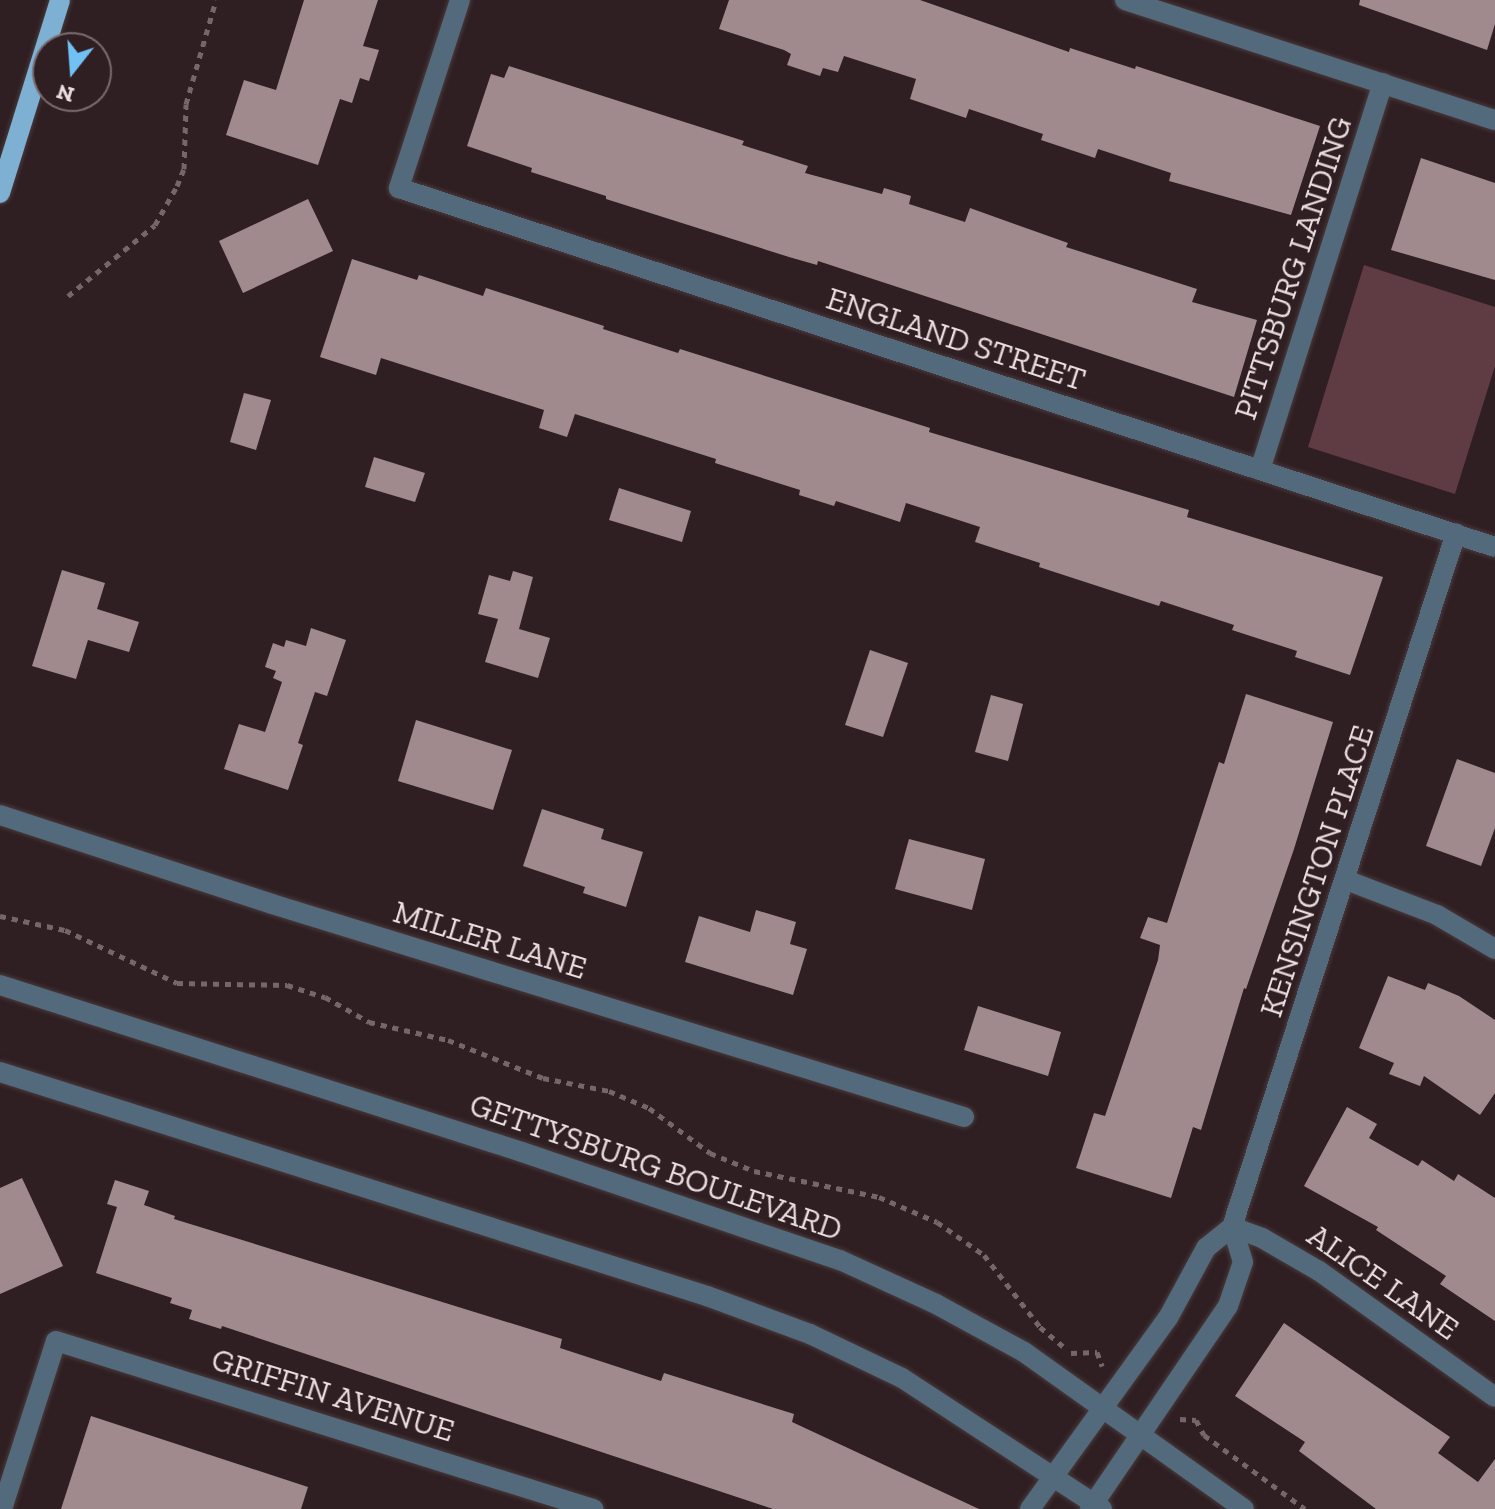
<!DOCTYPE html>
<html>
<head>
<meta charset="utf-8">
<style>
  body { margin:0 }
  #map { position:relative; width:1495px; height:1509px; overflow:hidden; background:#2f1f22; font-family:"Zilla Slab",serif }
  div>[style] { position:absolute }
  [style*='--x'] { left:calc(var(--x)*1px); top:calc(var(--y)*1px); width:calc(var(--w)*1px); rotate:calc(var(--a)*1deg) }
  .green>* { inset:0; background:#5f3b43 }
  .building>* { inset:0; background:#a08a8e }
  .path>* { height:5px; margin-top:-2.5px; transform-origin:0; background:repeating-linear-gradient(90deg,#756669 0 6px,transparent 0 12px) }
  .roads { filter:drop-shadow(0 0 2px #493a3c) drop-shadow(0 0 2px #493a3c) }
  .minor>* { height:20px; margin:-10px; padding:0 10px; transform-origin:10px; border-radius:10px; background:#526a7b }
  .major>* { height:20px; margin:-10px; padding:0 10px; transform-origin:10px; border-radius:10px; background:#7db0d3 }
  span { translate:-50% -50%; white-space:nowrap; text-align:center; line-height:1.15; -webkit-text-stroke:8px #2f1f22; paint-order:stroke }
  .street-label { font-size:32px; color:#e9dddf }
  .north { position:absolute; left:32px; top:32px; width:80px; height:80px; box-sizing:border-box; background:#2f1f22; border:2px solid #796b6e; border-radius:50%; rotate:197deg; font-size:22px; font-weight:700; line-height:32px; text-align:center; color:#e9dddf }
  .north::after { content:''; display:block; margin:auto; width:28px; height:36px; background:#71c1f5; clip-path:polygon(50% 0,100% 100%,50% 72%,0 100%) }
</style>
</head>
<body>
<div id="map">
  <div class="green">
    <i style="clip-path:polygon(1364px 265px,1495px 307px,1495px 366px,1455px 494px,1308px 447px)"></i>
  </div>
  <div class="building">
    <i style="clip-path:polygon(304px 0,378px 0,363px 46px,379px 50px,369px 81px,360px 78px,352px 103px,340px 99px,318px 165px,226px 135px,244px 80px,276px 90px)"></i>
    <i style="clip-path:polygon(729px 0,920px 0,1069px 52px,1070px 48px,1135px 69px,1136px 66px,1320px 126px,1291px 215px,1169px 181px,1171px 173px,1098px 149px,1095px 158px,1041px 140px,1043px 134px,969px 109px,966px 118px,910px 99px,916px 79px,844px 56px,838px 72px,823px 68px,820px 76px,787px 65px,791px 54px,784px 50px,719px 29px)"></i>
    <i style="clip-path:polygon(1360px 0,1495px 0,1495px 24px,1487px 50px,1359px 5px)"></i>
    <i style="clip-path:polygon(509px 66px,744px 141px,742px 145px,808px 166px,805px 173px,882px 194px,884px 188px,911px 196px,909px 204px,965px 222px,970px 208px,1068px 243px,1066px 247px,1197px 289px,1192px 302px,1257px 320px,1234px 397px,818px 261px,817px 265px,789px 257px,606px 199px,606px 196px,531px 172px,532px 168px,467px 146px,491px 74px,504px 78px)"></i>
    <i style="clip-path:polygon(1421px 158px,1495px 183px,1495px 280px,1391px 250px)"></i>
    <i style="clip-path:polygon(308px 199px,333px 251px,243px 293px,219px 241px)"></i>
    <i style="clip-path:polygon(352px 259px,417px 280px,419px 275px,483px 296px,486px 288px,604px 326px,603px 329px,678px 353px,680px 349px,930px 428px,929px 432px,1189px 510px,1187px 517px,1383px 577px,1350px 675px,1295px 657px,1297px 651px,1232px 630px,1234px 625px,1161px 601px,1159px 606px,1039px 567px,1040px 563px,975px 542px,980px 527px,906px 503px,900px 522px,836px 501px,834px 506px,799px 495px,800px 490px,715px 463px,716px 459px,575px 414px,567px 437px,539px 428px,544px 410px,381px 358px,376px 375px,320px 357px)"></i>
    <i style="clip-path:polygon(244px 393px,271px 400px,256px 450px,230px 442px)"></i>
    <i style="clip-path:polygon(374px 457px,425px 473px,415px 502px,365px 487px)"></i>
    <i style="clip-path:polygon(619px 488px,691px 511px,682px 542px,609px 520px)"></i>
    <i style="clip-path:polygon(62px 570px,105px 583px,97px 609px,139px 622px,129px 652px,88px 640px,76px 679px,32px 666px)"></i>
    <i style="clip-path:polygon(513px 571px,533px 577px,519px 629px,550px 638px,538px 678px,485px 662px,498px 619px,478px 614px,489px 575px,510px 581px)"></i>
    <i style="clip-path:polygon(311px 628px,346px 640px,327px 696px,315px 692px,298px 743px,303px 745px,288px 790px,224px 769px,239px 724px,265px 732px,282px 682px,273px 678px,276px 671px,265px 667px,273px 643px,284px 647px,286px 640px,306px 646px)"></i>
    <i style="clip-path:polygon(870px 650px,908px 663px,883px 737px,845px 725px)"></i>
    <i style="clip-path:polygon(1246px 694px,1333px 722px,1294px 849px,1246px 989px,1244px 988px,1201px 1130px,1193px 1127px,1171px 1198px,1076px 1168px,1094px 1113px,1105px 1116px,1158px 960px,1160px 945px,1140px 938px,1148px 917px,1167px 923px,1219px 762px,1224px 764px)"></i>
    <i style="clip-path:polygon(991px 695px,1023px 704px,1008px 761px,975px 752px)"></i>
    <i style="clip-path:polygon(416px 720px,512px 750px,493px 810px,398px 781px)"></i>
    <i style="clip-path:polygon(1457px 759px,1495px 773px,1495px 828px,1481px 866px,1426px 846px)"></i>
    <i style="clip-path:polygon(542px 809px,604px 829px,601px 839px,643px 852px,626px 907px,583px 893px,585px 887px,523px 866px)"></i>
    <i style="clip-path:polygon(909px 839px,985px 859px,972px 910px,895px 889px)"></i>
    <i style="clip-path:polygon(756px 910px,796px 922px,790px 944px,807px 949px,793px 995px,685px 962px,699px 916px,750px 932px)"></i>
    <i style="clip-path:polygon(1388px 976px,1425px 990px,1428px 983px,1459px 996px,1495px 1020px,1495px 1093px,1480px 1115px,1424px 1076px,1420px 1086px,1389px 1074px,1394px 1063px,1359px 1048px)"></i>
    <i style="clip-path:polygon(978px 1006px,1061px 1032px,1048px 1076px,964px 1050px)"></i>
    <i style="clip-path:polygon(1347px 1107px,1377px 1124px,1369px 1138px,1418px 1166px,1422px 1160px,1454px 1181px,1458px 1174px,1495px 1198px,1495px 1321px,1440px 1284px,1446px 1276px,1376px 1230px,1378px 1227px,1304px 1186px)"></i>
    <i style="clip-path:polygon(22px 1178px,63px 1266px,0 1294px,0 1188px)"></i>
    <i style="clip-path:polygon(115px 1180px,149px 1191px,144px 1205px,175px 1216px,174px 1219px,562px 1339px,560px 1348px,661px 1381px,664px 1373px,794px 1414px,792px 1422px,979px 1509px,773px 1509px,222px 1326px,221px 1329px,189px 1319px,192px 1310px,170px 1303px,172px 1298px,96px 1273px,117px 1207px,107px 1204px)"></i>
    <i style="clip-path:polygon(1284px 1323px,1450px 1437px,1438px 1453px,1478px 1482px,1495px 1459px,1495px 1509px,1376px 1509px,1299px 1451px,1305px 1442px,1235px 1396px)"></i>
    <i style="clip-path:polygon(91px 1416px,308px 1487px,301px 1509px,61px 1509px)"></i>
  </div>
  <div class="path">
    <i style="--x:68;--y:296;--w:112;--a:-39.2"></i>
    <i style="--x:155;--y:225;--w:45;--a:-60.6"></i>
    <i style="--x:177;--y:186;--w:18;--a:-68"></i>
    <i style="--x:184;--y:169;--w:65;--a:-88.2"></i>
    <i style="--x:186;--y:104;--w:108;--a:-73.9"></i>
    <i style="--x:0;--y:916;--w:66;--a:12.2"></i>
    <i style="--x:65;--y:930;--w:124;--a:25.3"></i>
    <i style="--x:177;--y:983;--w:110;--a:1"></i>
    <i style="--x:287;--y:985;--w:40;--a:18"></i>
    <i style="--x:325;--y:997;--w:51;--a:29.6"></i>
    <i style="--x:369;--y:1022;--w:81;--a:12.8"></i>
    <i style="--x:448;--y:1040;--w:102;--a:21.8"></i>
    <i style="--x:543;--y:1078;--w:67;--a:11.1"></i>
    <i style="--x:609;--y:1091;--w:43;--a:23"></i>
    <i style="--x:649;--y:1108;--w:76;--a:36.4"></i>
    <i style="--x:710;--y:1153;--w:48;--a:22.2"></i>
    <i style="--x:754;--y:1171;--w:128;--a:11.7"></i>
    <i style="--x:879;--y:1197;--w:63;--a:23.3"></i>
    <i style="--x:937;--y:1222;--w:57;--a:35.1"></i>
    <i style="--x:984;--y:1255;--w:91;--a:52.1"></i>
    <i style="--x:1040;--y:1327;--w:30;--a:40"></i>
    <i style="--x:1071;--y:1353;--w:26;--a:-2"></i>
    <i style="--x:1097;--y:1352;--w:15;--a:70"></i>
    <i style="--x:1180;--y:1419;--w:16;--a:4"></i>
    <i style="--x:1196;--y:1420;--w:17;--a:62"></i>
    <i style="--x:1204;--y:1435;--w:125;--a:36.2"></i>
  </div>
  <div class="roads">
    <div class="minor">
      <i style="--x:460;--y:0;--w:198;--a:108"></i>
      <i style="--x:399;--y:188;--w:1153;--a:18.14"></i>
      <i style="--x:1125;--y:0;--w:389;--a:18"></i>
      <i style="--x:1260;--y:470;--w:406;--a:-72.4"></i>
      <i style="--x:0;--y:815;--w:286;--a:18.1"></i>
      <i style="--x:272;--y:904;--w:724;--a:17.11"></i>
      <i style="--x:1346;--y:880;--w:97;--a:21"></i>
      <i style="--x:1437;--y:915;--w:67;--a:30.4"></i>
      <i style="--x:0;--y:985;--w:548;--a:17.74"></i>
      <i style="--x:522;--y:1152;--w:336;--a:18.8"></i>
      <i style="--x:840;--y:1260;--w:106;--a:24.6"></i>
      <i style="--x:936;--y:1304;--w:100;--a:28.6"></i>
      <i style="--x:1024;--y:1352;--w:270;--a:35.5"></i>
      <i style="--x:0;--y:1072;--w:742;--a:17.58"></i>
      <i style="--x:707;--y:1296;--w:110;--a:20.3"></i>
      <i style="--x:810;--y:1334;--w:102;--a:25.6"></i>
      <i style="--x:902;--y:1378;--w:239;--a:33.2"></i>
      <i style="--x:1232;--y:1227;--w:32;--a:20"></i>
      <i style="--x:1262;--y:1238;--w:66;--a:30.1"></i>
      <i style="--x:1319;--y:1271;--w:216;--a:35.6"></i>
      <i style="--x:2;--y:1509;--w:176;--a:-72.2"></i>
      <i style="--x:56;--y:1341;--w:563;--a:17.37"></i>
      <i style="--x:1030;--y:1509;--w:236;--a:-54.2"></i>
      <i style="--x:1168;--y:1318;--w:80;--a:-61.5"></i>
      <i style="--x:1206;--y:1248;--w:33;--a:-39"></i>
      <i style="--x:1232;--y:1227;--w:729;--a:-72.11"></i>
      <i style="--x:1090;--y:1509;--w:245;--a:-55.8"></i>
      <i style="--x:1228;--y:1306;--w:46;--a:-71.2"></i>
      <i style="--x:1243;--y:1262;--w:37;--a:-107"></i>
    </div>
    <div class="major">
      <i style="--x:0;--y:193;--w:202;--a:-72.7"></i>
    </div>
  </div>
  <div class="street-label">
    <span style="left:1293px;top:268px;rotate:-72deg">PITTSBURG LANDING</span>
    <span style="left:956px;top:339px;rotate:18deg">ENGLAND STREET</span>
    <span style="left:1317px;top:871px;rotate:-72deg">KENSINGTON PLACE</span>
    <span style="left:490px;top:940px;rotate:17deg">MILLER LANE</span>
    <span style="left:656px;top:1167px;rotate:19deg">GETTYSBURG BOULEVARD</span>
    <span style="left:1383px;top:1282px;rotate:35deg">ALICE LANE</span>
    <span style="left:333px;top:1395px;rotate:17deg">GRIFFIN AVENUE</span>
  </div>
  <div class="north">N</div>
</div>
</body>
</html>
